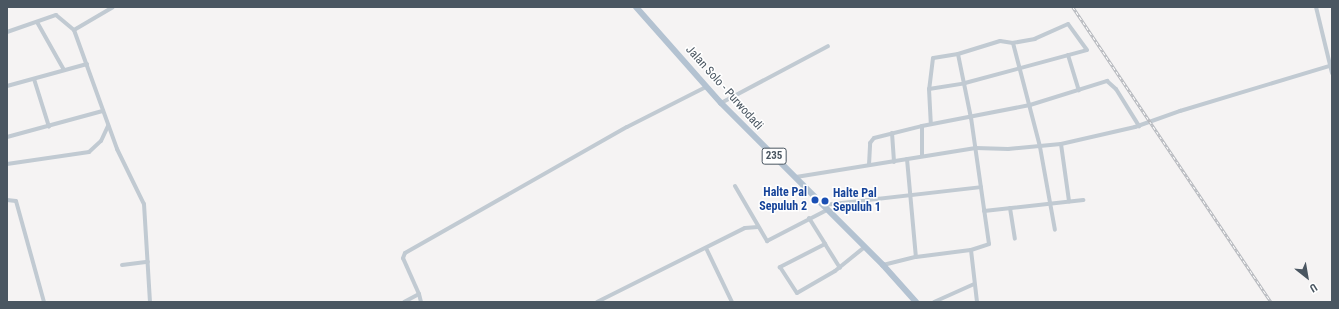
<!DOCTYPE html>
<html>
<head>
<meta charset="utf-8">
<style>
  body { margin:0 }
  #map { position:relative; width:1339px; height:309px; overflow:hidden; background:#f5f3f3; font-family:"Roboto Condensed",sans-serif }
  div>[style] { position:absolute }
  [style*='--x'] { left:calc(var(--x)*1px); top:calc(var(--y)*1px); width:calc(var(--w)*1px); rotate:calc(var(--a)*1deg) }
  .street>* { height:4px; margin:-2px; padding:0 2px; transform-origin:2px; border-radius:2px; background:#c1cad2 }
  .primary>* { height:6px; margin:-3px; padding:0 3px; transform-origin:3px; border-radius:3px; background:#b3c2d1 }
  .rail>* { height:2.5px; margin-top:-1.25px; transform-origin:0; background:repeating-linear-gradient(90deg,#fff 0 3px,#b5b8bd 0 6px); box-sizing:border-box; border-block:1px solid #b5b8bd }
  .dots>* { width:11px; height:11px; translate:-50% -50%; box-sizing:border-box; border:2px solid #fff; border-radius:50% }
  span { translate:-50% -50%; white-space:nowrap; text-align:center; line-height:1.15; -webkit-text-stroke:3px #fff; paint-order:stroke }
  .shield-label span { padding:1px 3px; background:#fff; border:1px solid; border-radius:3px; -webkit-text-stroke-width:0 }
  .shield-label { font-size:11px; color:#4a5661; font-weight:700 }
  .street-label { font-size:12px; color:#4a5661 }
  .transit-label { font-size:12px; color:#164399; font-weight:700 }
  .right { translate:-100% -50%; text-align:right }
  .left { translate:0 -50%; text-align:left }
  .frame { position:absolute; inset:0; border:8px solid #4a5661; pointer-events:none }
  .north { position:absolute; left:1287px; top:257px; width:40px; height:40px; -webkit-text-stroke:3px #fff; paint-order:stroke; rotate:149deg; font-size:11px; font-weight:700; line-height:16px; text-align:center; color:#4a5661 }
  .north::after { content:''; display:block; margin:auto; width:14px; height:18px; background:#4a5661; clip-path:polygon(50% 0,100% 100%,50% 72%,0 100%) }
</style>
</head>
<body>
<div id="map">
  <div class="street">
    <i style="--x:1316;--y:7;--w:68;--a:76.4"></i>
    <i style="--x:37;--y:22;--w:55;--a:60.6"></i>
    <i style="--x:74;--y:30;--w:45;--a:-30.5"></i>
    <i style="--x:7;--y:32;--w:52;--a:-19.1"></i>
    <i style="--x:56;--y:15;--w:23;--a:40"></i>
    <i style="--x:74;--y:30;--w:127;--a:70.1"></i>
    <i style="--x:117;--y:149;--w:61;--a:63.9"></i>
    <i style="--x:144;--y:204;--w:98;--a:86.5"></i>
    <i style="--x:1013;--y:43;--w:107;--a:75.4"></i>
    <i style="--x:1040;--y:147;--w:84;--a:79.8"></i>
    <i style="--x:1068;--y:55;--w:37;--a:73"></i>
    <i style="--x:34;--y:79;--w:50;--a:72.6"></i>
    <i style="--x:7;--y:86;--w:83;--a:-15.4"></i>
    <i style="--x:929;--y:89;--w:36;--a:-9"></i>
    <i style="--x:965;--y:83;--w:126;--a:-15.1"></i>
    <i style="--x:1087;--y:50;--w:32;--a:-126"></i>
    <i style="--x:1068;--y:24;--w:36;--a:156"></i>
    <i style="--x:1035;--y:39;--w:22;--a:170"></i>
    <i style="--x:1013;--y:43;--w:13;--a:-171"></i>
    <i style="--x:1000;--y:41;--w:44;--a:162.8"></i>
    <i style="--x:958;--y:54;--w:25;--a:171"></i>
    <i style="--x:933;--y:58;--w:31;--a:97"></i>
    <i style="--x:929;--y:89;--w:35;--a:87"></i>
    <i style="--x:721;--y:103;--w:121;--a:-28"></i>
    <i style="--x:922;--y:126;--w:30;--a:90"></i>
    <i style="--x:892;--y:133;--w:29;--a:86"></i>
    <i style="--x:7;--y:137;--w:99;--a:-15.2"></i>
    <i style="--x:1061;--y:144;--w:58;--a:82"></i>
    <i style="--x:907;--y:159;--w:98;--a:84.8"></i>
    <i style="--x:7;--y:164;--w:83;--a:-8.3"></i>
    <i style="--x:89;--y:152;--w:16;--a:-43"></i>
    <i style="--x:101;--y:141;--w:17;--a:-65"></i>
    <i style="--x:869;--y:165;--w:22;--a:-87"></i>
    <i style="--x:870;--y:143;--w:6;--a:-51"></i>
    <i style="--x:874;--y:138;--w:49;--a:-14"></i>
    <i style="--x:922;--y:126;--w:110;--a:-11"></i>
    <i style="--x:1030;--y:105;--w:81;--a:-17.3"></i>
    <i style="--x:1107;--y:81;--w:12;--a:42"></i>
    <i style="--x:1116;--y:89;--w:44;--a:58.1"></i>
    <i style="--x:796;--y:177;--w:182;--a:-9.2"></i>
    <i style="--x:976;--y:148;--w:32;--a:2"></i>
    <i style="--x:1008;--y:149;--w:53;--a:-5.4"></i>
    <i style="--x:1061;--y:144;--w:76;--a:-12.9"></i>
    <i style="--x:1135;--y:127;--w:48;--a:-19.6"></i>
    <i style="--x:1180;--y:111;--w:159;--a:-16.8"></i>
    <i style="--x:735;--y:186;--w:64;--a:59.8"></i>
    <i style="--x:767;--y:241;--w:68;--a:-27.3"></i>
    <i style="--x:7;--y:200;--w:9;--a:6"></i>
    <i style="--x:16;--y:201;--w:105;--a:74.5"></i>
    <i style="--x:824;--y:205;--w:158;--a:-6.5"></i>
    <i style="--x:1010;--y:208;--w:31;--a:81"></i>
    <i style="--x:984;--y:211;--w:100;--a:-6.3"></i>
    <i style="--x:809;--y:218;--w:31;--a:58"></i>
    <i style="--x:825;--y:244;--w:51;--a:152.9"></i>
    <i style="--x:780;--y:267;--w:31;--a:57"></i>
    <i style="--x:797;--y:293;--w:44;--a:-30.1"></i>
    <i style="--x:835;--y:271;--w:38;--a:-39"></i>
    <i style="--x:825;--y:244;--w:28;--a:58"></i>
    <i style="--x:706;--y:248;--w:60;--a:64.3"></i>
    <i style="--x:971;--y:250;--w:52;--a:83.4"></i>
    <i style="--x:122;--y:265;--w:26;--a:-7"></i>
    <i style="--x:883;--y:265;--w:34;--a:-14"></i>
    <i style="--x:916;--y:257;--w:55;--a:-7.3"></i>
    <i style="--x:971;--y:250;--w:19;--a:-18"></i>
    <i style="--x:989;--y:244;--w:127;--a:-98.1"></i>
    <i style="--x:971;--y:118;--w:65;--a:-101.5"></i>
    <i style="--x:419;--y:294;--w:39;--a:-114"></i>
    <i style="--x:403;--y:258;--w:5;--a:-68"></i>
    <i style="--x:405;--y:253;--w:255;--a:-29.6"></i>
    <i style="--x:627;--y:127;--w:89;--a:-26.9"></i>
    <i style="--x:404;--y:302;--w:17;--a:-28"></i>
    <i style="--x:419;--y:294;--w:8;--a:76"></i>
    <i style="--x:597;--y:302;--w:165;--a:-26.6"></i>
    <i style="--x:745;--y:228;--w:13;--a:-4"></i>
    <i style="--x:934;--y:302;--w:44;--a:-24.2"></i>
  </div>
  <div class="primary">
    <i style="--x:636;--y:7;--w:128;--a:48.5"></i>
    <i style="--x:721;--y:103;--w:229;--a:45"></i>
    <i style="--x:883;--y:265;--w:50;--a:48.3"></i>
  </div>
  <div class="rail">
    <i style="--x:1073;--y:7;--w:355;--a:56.1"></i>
  </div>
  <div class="dots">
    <i style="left:815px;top:200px;background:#1a4fb4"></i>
    <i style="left:825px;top:201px;background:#1a4fb4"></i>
  </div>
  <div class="shield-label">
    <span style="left:774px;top:156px">235</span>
  </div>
  <div class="street-label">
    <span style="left:724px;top:88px;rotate:48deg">Jalan Solo - Purwodadi</span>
  </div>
  <div class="transit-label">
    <span class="right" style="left:807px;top:200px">Halte Pal<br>Sepuluh 2</span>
    <span class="left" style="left:833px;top:201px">Halte Pal<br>Sepuluh 1</span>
  </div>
  <div class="frame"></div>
  <div class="north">U</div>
</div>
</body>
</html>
